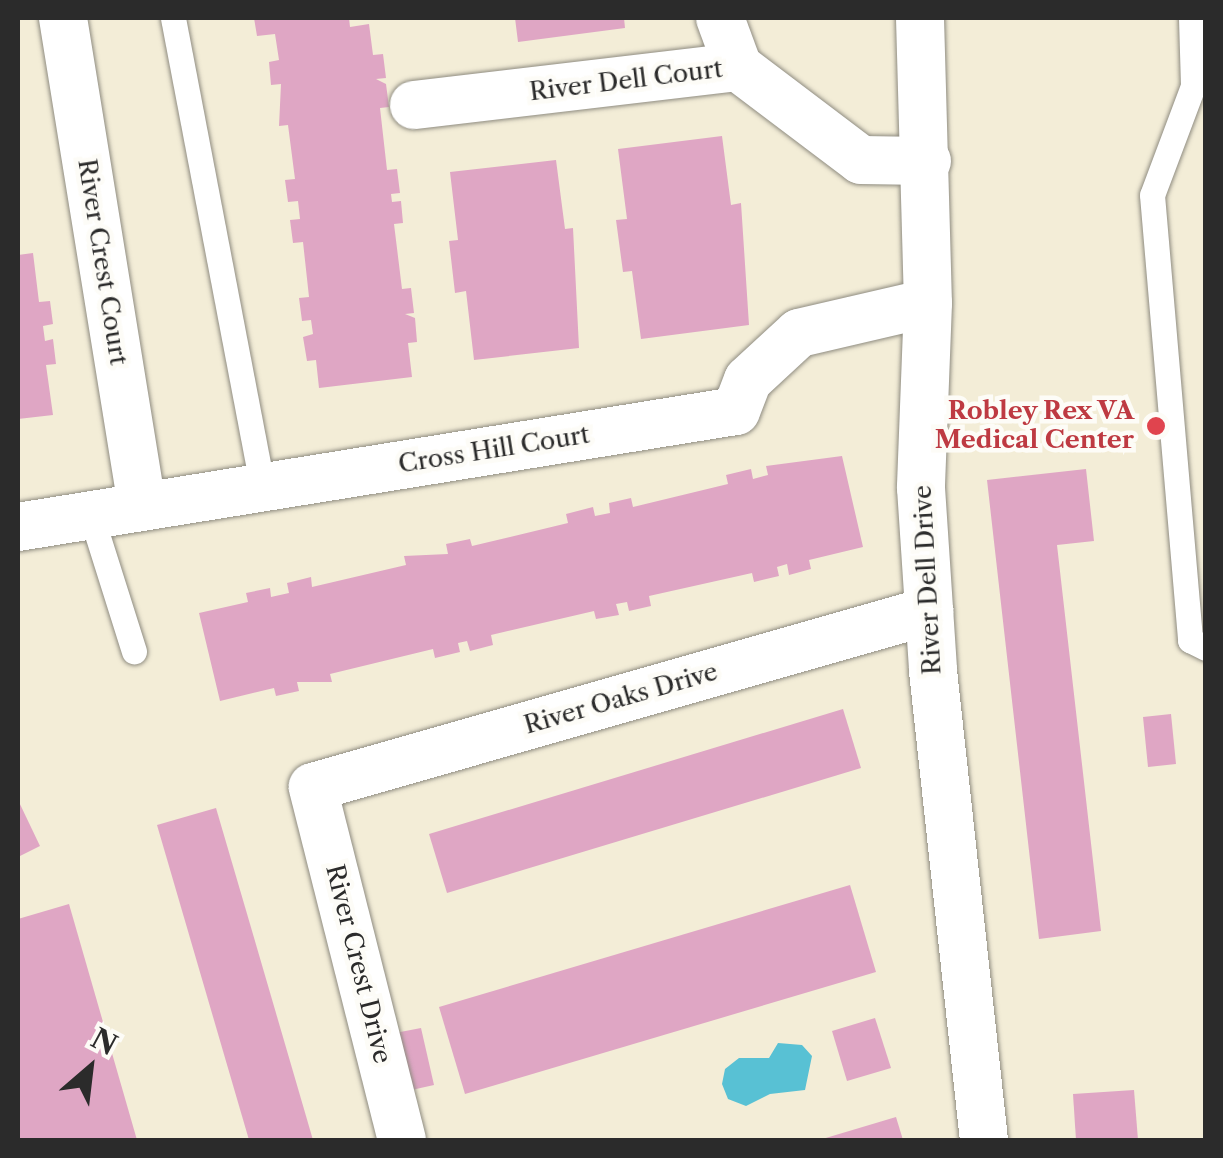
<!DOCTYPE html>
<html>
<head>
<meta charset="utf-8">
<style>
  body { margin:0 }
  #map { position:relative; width:1223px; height:1158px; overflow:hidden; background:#f3edd7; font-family:"Libre Caslon Text",serif }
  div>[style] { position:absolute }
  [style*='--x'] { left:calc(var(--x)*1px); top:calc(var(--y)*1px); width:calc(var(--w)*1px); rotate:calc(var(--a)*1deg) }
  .water>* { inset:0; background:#58c1d4 }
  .building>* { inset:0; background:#dfa6c4 }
  .roads { filter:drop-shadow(0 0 2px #8f8c81) drop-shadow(0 0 2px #8f8c81) }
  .lane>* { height:25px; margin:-12.5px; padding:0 12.5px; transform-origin:12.5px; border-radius:12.5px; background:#fff }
  .street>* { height:48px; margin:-24px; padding:0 24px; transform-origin:24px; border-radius:24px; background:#fff }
  .dots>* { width:28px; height:28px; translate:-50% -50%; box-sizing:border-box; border:5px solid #fdfcf7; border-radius:50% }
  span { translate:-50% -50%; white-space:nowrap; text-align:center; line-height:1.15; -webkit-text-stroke:9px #fdfcf7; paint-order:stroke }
  .street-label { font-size:25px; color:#2b2b2b }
  .health-label { font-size:25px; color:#be3a42; font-weight:700 }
  .right { translate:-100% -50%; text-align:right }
  .frame { position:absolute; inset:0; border:20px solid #2b2b2b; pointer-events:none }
  .north { position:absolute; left:40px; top:1018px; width:100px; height:100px; -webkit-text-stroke:8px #fdfcf7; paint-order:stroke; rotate:28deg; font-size:28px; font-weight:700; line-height:40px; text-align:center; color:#2b2b2b }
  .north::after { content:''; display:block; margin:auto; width:35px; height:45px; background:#2b2b2b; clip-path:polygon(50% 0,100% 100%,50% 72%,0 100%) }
</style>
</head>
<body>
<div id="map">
  <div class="water">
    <i style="clip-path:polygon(778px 1043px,802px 1045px,812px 1056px,805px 1090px,770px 1094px,746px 1106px,728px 1099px,722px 1084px,725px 1069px,739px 1058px,769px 1058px)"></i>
  </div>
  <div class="building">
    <i style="clip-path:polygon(254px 18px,349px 18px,350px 27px,369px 24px,373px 55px,383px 54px,386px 78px,376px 79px,386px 84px,389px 107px,380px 108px,387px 170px,397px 169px,400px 193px,391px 194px,392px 202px,401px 201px,403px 223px,394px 224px,402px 289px,411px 288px,414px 313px,405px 314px,415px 318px,417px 342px,408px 343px,412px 377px,319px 388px,316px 360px,307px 361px,303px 337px,313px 334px,311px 320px,302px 321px,299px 298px,309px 297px,303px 242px,293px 243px,290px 220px,300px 219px,298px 201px,288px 202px,285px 180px,295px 179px,288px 125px,279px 126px,281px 84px,271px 85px,269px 62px,279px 60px,275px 34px,257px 36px)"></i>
    <i style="clip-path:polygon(515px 18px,624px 18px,625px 28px,518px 42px)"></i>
    <i style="clip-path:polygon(722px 136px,731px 205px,741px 203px,749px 325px,641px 339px,632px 271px,623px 272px,616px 220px,627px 219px,618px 149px)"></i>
    <i style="clip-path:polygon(556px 160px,565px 229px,573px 228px,579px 348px,474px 360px,466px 291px,455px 293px,449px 241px,458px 240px,450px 172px)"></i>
    <i style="clip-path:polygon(33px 253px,39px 302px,50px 301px,53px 324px,43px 326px,45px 341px,53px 339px,56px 364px,46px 365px,53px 415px,18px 419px,18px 255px)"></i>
    <i style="clip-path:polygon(842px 456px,863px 547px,809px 560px,811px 569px,789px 575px,787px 564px,777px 567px,779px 576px,754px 582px,752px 573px,649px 596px,651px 606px,629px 611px,627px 602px,616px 604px,619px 615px,596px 619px,594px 611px,491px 635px,493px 645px,470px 651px,467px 641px,458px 643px,460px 652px,435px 658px,433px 649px,330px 674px,332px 682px,297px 682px,299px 691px,276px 696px,274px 688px,220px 701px,199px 613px,248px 602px,246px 593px,270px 588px,271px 597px,289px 593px,287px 583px,311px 577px,312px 587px,406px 565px,404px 556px,448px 554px,446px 544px,470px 539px,472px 546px,568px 523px,566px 514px,593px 507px,595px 516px,610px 513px,609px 503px,631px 498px,633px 507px,728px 484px,726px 475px,751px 469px,753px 479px,768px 475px,766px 466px)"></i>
    <i style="clip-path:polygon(1086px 469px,1094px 541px,1057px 545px,1101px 931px,1039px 939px,987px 480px)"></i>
    <i style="clip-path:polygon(843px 709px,861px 768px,447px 893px,429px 834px)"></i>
    <i style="clip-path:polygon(1171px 714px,1176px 764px,1148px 767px,1143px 717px)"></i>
    <i style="clip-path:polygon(18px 800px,40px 846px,18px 857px)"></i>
    <i style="clip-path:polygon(216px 808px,257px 948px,313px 1140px,249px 1140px,157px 825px)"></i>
    <i style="clip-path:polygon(850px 885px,876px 972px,465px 1094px,439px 1007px)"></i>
    <i style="clip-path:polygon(69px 904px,137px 1140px,18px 1140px,18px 919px)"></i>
    <i style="clip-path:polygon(875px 1018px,891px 1068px,847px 1081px,832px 1031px)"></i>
    <i style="clip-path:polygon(421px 1028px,434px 1085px,407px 1091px,395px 1033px)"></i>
    <i style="clip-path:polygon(1134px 1090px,1138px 1140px,1076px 1140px,1073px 1094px)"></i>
    <i style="clip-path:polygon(896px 1117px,903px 1140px,819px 1140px)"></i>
  </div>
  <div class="roads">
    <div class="lane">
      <i style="--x:173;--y:18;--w:479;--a:79.2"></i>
      <i style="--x:1191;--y:18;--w:68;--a:88.3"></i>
      <i style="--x:1193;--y:86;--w:116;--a:110.6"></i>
      <i style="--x:1152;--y:195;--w:447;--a:85.1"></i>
      <i style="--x:1190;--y:640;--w:18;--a:27"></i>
      <i style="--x:91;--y:515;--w:143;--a:72.5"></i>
    </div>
    <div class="street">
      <i style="--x:63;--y:18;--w:495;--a:80.8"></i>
      <i style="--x:720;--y:18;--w:52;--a:69.8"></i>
      <i style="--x:920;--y:18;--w:285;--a:88.4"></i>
      <i style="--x:928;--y:303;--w:185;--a:92.2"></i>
      <i style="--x:921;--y:488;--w:183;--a:86.2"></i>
      <i style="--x:933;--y:671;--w:472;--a:83.8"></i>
      <i style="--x:414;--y:105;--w:326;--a:-6.7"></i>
      <i style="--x:738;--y:67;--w:154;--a:37.1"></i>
      <i style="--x:861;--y:160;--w:66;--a:0.9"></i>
      <i style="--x:18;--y:527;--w:727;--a:-9.18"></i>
      <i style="--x:736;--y:411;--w:33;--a:-69"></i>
      <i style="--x:748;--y:380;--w:69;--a:-42.7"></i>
      <i style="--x:799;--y:333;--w:132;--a:-13.1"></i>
      <i style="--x:402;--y:1140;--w:364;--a:-104.2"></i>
      <i style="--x:313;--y:787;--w:641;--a:-15.95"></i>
    </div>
  </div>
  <div class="dots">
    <i style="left:1156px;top:426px;background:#e0444e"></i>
  </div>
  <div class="street-label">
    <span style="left:626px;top:81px;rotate:-7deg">River Dell Court</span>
    <span style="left:102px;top:262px;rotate:81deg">River Crest Court</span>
    <span style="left:494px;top:450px;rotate:-9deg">Cross Hill Court</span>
    <span style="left:928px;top:580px;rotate:-93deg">River Dell Drive</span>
    <span style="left:621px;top:699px;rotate:-16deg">River Oaks Drive</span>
    <span style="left:358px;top:964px;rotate:76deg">River Crest Drive</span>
  </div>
  <div class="health-label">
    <span class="right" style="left:1134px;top:426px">Robley Rex VA<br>Medical Center</span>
  </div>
  <div class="frame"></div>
  <div class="north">N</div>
</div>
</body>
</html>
